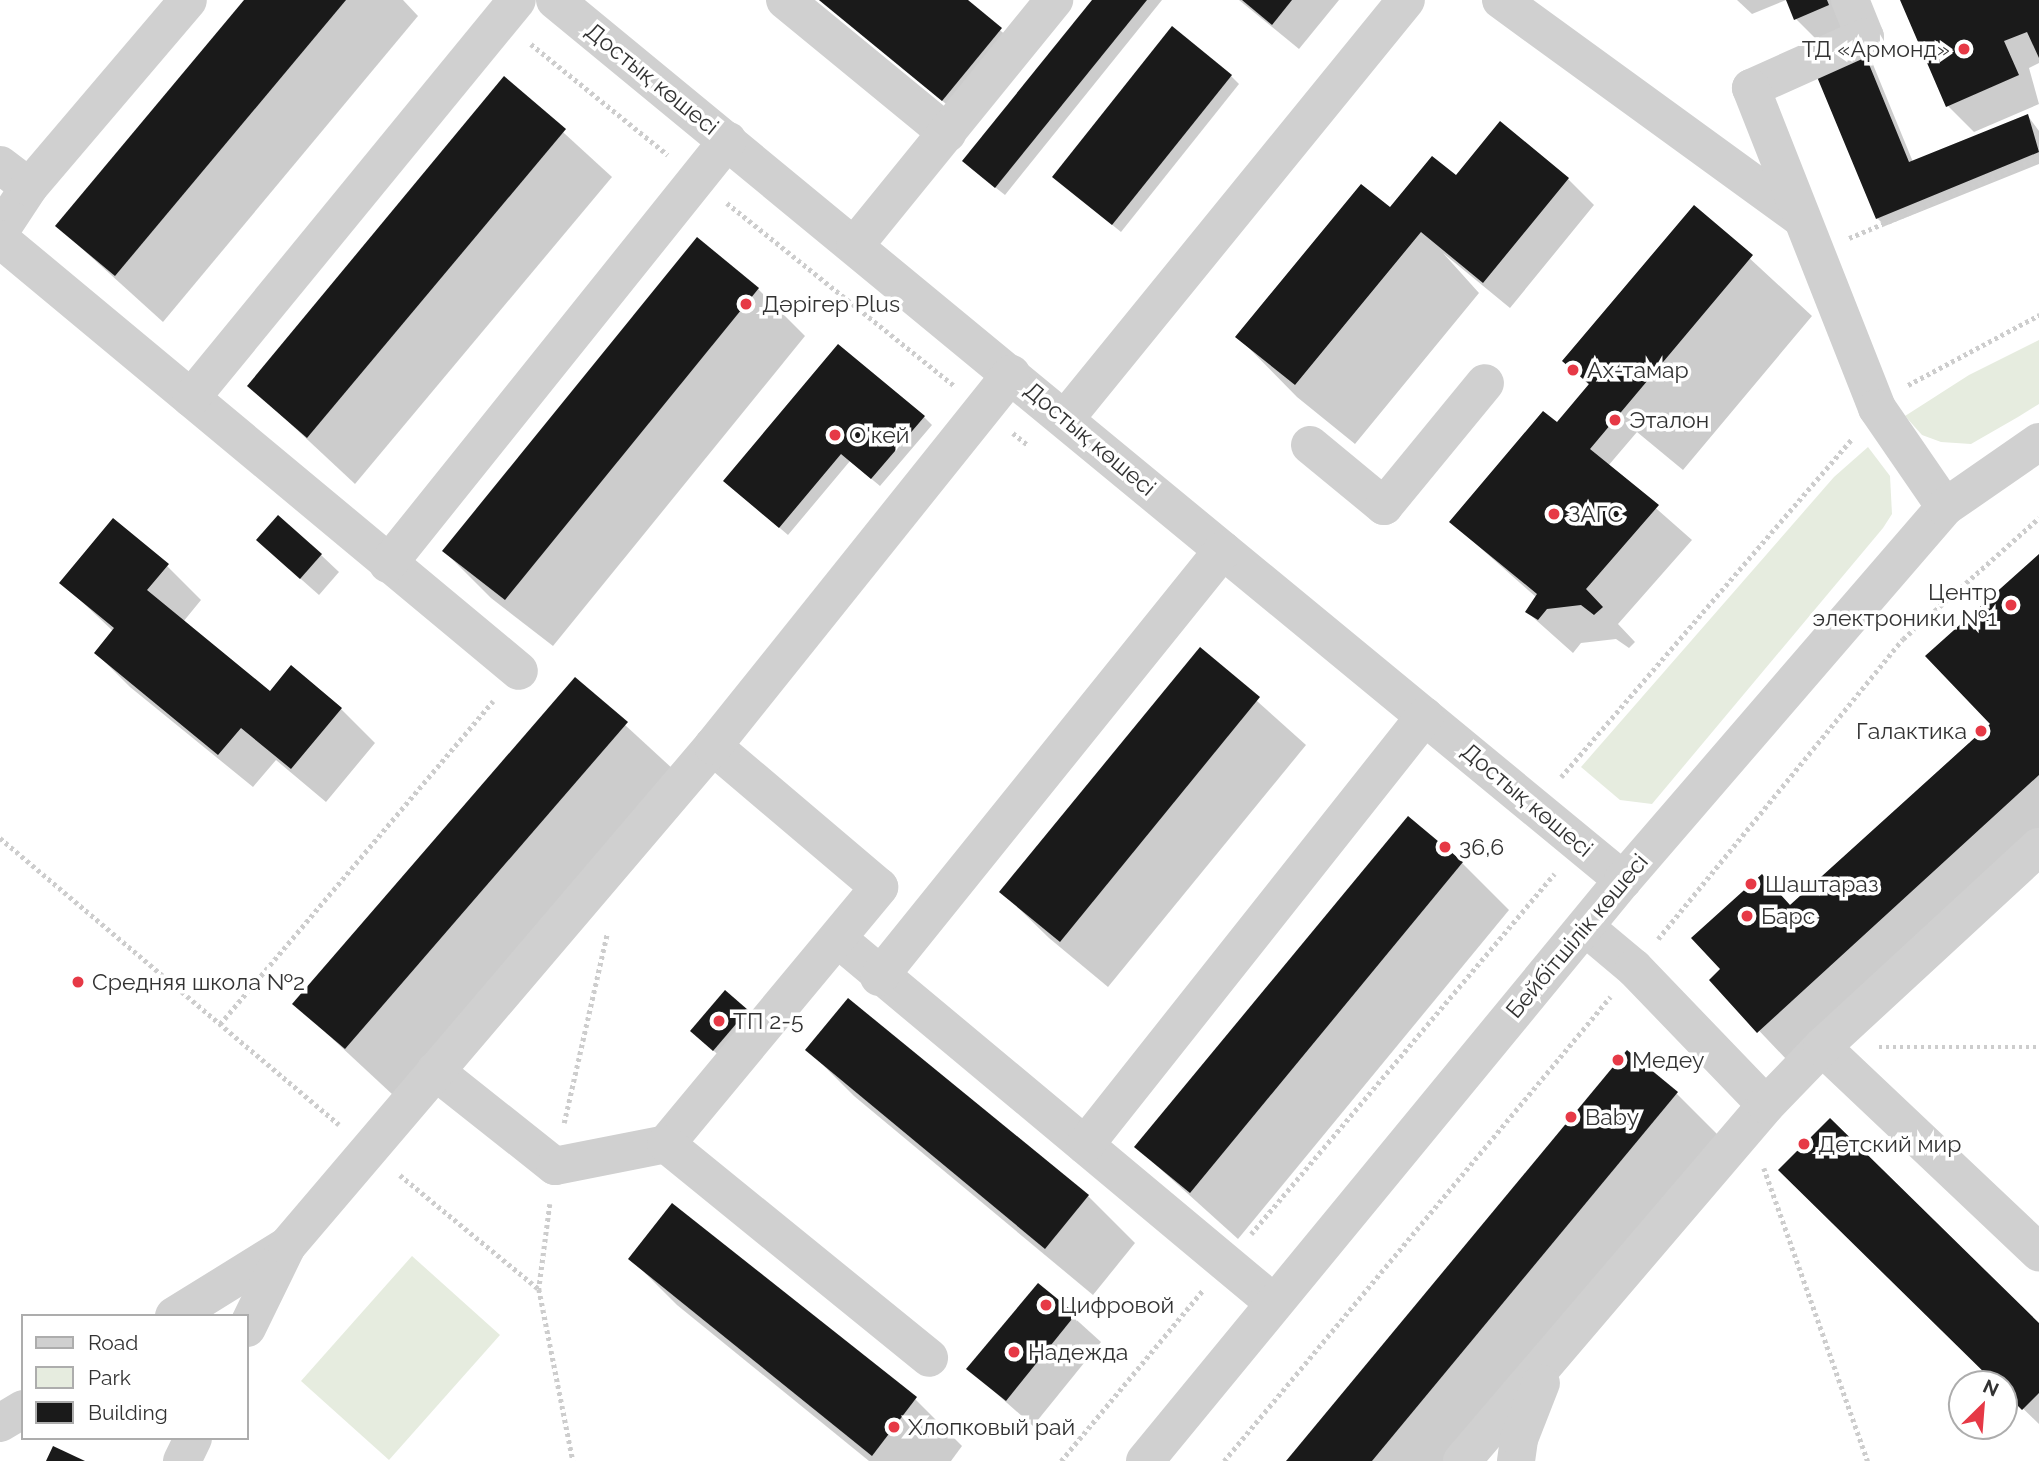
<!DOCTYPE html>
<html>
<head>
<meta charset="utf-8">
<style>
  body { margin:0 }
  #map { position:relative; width:2039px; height:1461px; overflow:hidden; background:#fff; font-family:Raleway,sans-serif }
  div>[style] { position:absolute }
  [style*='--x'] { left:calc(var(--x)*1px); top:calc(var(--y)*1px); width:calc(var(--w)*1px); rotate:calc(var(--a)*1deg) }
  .green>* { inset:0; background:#e6ecdf }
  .shadow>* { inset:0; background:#0003 }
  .building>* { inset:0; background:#1a1a1a }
  .path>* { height:4.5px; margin-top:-2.25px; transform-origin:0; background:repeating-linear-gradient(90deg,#cdcdcd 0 3.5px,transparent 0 7px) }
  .minor>* { height:38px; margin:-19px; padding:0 19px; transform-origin:19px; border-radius:19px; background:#d0d0d0 }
  .dots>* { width:19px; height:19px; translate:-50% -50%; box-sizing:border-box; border:4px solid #fff; border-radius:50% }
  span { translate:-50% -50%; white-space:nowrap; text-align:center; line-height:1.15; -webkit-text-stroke:7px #fff; paint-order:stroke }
  .poi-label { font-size:23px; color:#333 }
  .right { translate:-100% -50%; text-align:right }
  .left { translate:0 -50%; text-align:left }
  .street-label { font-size:23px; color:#333 }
  .legend { position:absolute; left:21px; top:1314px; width:228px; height:126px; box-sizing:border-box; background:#fff; border:2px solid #adadad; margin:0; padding:9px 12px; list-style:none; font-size:21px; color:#333 }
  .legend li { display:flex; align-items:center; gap:14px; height:35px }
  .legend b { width:35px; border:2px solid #adadad }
  .north { position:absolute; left:1948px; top:1370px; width:70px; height:70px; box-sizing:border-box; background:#fff; border:2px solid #adadad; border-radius:50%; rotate:25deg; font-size:19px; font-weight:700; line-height:28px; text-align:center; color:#333 }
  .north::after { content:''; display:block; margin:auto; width:24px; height:32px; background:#e63946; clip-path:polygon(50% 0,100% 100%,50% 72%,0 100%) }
</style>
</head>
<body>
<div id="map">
  <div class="green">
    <i style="clip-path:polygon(2039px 340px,2039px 404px,2018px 417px,1971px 444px,1941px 442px,1922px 435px,1905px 416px,1969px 375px)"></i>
    <i style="clip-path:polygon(1868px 447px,1890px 476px,1892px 514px,1883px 528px,1652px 804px,1620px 800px,1581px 767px,1834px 477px)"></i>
    <i style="clip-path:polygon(412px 1256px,500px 1335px,389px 1460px,301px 1381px)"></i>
  </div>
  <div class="shadow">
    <i style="clip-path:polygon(246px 0,403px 0,418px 16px,163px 322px,57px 226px)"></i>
    <i style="clip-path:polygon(819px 0,965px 0,1009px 38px,951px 108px)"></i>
    <i style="clip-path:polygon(1095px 0,1162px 0,1005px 195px,972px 169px)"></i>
    <i style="clip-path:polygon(1239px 0,1339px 0,1299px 49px)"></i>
    <i style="clip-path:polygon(1737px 0,1786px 0,1752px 14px)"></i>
    <i style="clip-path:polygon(1788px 0,1841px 0,1854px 31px,1822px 45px,1796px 19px)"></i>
    <i style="clip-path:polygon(1901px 0,2039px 0,2039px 63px,2029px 68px,2039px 104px,1974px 132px,1948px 106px)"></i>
    <i style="clip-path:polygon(1863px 54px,1872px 62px,1913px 162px,2028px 116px,2039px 131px,2039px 164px,1885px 226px,1877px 218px)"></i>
    <i style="clip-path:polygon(1231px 76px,1239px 84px,1121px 232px,1063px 185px)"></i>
    <i style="clip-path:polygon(505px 79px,612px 177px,355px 484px,250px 386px)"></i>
    <i style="clip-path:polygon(1456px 178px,1568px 179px,1594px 205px,1510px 308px,1443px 253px,1479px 293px,1355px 444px,1297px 397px,1238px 337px,1396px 214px)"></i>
    <i style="clip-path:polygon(1694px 207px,1812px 316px,1683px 470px,1637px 432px,1608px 466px,1692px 540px,1618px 624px,1635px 642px,1629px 648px,1616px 639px,1581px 643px,1573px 653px,1527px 612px,1536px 597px,1451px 522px,1566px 432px,1590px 386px,1565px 361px)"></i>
    <i style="clip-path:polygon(758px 289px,805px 336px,553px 646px,491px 598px,444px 551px)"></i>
    <i style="clip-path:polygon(924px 417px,932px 425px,880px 486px,850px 461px,788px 535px,734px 489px)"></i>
    <i style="clip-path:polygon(321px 555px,339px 572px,319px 595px,276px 557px)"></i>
    <i style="clip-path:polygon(2039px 556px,2039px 865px,1805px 1079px,1711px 980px,1991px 723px)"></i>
    <i style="clip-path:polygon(167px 566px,201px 600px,183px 622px,270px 694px,341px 709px,375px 743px,326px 802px,276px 760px,253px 787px,130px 687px,96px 653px,114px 632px,62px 583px)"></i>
    <i style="clip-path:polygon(1200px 650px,1306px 745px,1108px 987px,1049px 938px,1002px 892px)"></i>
    <i style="clip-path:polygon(575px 679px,674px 770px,393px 1095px,295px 1004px)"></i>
    <i style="clip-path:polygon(1462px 863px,1509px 910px,1238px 1239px,1136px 1147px)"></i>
    <i style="clip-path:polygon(725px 993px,756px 1020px,722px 1058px,700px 1039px)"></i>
    <i style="clip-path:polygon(807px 1049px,1088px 1196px,1135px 1243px,1093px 1295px,854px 1096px)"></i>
    <i style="clip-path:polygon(1676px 1093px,1723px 1140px,1458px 1461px,1288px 1461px)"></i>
    <i style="clip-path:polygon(630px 1258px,915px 1399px,962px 1446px,951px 1461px,869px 1461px,677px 1305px)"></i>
    <i style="clip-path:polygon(1038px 1285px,1101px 1342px,1033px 1426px,969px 1369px)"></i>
    <i style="clip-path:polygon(2039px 1325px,2039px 1424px,2004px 1390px,2004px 1384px,1998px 1384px)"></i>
  </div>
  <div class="building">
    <i style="clip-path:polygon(244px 0,346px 0,115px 276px,55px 226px)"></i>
    <i style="clip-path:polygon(819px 0,968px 0,1002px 28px,942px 101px)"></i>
    <i style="clip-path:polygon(1092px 0,1147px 0,995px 188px,962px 161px)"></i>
    <i style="clip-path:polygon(1242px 0,1292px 0,1272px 25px)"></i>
    <i style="clip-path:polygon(1786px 0,1827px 0,1829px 5px,1794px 20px)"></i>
    <i style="clip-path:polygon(1900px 0,2039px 0,2039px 58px,2027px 32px,2004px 41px,2019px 75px,1946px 107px)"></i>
    <i style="clip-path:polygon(1172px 26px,1232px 75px,1112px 225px,1052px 177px)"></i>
    <i style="clip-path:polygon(1864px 52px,1909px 162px,2028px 114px,2039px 152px,1876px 219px,1815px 72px)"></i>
    <i style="clip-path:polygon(504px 76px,566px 129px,307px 438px,247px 386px)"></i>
    <i style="clip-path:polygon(1500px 121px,1569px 178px,1483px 283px,1421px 232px,1295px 385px,1235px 337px,1361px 184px,1390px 207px,1432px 156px,1456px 175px)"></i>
    <i style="clip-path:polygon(1694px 205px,1753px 255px,1590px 449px,1659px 505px,1586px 589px,1603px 607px,1594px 615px,1581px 605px,1547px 609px,1538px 620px,1525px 612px,1537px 594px,1449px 522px,1543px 411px,1557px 422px,1589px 384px,1562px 361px)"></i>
    <i style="clip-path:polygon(697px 237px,759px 288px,505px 600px,442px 551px)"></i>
    <i style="clip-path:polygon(838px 344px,925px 416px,871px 479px,841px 454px,779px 528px,723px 481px)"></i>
    <i style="clip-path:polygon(278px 515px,322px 554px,300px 579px,256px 540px)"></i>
    <i style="clip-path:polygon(113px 518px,169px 564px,147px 590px,270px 691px,291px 665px,342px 708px,291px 769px,241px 728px,218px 755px,94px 653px,114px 628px,59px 583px)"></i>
    <i style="clip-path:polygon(2039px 554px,2039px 775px,1757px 1033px,1709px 980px,1720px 969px,1691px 938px,1762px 874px,1790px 905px,1990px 724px,1925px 656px)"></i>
    <i style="clip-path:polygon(1200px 647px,1260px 697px,1060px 942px,999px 892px)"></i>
    <i style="clip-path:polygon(575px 677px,628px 722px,345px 1049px,292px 1004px)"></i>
    <i style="clip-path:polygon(1408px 816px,1463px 862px,1190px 1193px,1134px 1147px)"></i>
    <i style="clip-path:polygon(725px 990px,748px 1010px,713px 1051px,690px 1031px)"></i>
    <i style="clip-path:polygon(848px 998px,1089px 1195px,1045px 1249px,805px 1050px)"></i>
    <i style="clip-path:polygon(1627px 1050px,1678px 1092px,1372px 1461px,1286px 1461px)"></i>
    <i style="clip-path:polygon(1830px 1118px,2039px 1323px,2039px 1393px,2022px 1410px,2004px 1392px,2004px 1384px,1996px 1384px,1778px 1170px)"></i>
    <i style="clip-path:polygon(672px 1203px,917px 1397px,872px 1456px,628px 1259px)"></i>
    <i style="clip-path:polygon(1038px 1283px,1076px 1314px,1006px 1401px,966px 1369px)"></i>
    <i style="clip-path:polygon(53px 1446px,85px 1461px,46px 1461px)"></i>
  </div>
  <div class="path">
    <i style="--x:531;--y:44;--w:176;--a:39"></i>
    <i style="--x:727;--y:203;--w:292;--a:38.8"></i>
    <i style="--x:1849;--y:238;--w:206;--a:-22.8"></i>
    <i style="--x:1908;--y:385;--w:149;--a:-28.1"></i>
    <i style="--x:1013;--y:433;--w:19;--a:39"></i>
    <i style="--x:1561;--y:777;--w:446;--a:-49.3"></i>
    <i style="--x:0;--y:838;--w:444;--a:40.2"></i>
    <i style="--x:1658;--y:939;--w:387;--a:-50.8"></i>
    <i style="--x:1903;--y:639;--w:182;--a:-41.7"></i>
    <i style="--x:220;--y:1024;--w:423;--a:-49.8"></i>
    <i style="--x:1879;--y:1047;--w:160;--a:0"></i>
    <i style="--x:564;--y:1123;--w:195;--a:-77.2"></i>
    <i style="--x:1764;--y:1168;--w:311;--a:70.5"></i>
    <i style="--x:400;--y:1175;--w:180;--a:39.4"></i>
    <i style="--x:550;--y:1204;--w:86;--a:97.4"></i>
    <i style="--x:539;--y:1289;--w:175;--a:78.8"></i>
    <i style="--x:1251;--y:1234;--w:471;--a:-49.9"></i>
    <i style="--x:1061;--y:1461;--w:221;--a:-50.3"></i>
    <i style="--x:1224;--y:1461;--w:604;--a:-50.24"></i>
  </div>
  <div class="minor">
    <i style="--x:555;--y:0;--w:1384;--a:39.49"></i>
    <i style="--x:785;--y:0;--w:210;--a:39.4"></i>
    <i style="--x:1501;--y:0;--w:371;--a:36"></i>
    <i style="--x:1850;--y:0;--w:40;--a:68"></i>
    <i style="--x:1865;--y:37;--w:125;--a:155.9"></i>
    <i style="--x:1751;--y:88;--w:344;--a:68.5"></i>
    <i style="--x:1877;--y:408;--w:120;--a:55.5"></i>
    <i style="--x:0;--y:165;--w:36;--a:37"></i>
    <i style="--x:0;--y:231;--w:53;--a:-56.6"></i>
    <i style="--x:29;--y:187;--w:245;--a:-49.6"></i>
    <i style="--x:0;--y:239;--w:675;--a:39.77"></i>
    <i style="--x:855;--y:245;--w:316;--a:-50.9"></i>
    <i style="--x:191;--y:398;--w:514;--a:-50.68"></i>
    <i style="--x:1065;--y:419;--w:540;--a:-50.86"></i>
    <i style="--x:1310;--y:445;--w:96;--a:39.5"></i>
    <i style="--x:1384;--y:506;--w:159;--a:-50.6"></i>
    <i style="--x:388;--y:564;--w:543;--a:-51.27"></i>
    <i style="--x:1585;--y:927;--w:64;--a:39.9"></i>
    <i style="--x:1634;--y:968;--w:190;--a:46.1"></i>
    <i style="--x:838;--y:939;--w:568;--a:39.86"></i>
    <i style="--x:879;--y:977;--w:548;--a:-51.14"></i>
    <i style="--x:1822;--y:1047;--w:299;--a:43.4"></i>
    <i style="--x:435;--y:1071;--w:153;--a:38.4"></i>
    <i style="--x:555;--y:1166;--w:113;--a:-11.2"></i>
    <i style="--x:666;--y:1144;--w:334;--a:-50.3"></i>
    <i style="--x:879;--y:887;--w:218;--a:-139.7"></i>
    <i style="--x:666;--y:1144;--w:339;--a:39.1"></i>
    <i style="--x:1085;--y:1145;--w:547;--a:-51.6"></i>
    <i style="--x:174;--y:1316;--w:133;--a:-31.8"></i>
    <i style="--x:247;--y:1328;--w:91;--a:-64"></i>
    <i style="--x:287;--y:1246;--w:657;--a:-49.57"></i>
    <i style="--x:713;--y:746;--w:477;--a:-51.3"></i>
    <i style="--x:0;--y:1423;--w:27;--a:-31"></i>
    <i style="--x:182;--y:1461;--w:25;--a:-64"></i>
    <i style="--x:1145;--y:1461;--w:752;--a:-50.56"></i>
    <i style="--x:1623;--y:880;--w:493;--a:-49.2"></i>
    <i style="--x:1945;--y:507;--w:114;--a:-34.7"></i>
    <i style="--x:1462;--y:1461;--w:468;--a:-49.5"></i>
    <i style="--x:1766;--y:1105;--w:81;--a:-46"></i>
    <i style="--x:1822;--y:1047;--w:295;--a:-42.7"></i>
    <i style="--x:1516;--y:1461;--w:22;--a:-82"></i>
    <i style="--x:1519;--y:1439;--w:60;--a:-68.6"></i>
  </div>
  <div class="dots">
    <i style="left:1964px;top:49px;background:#e63946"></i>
    <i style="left:746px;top:304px;background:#e63946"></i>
    <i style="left:1573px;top:370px;background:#e63946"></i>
    <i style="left:1615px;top:420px;background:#e63946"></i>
    <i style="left:835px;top:435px;background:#e63946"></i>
    <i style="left:1554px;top:514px;background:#e63946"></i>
    <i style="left:2011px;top:605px;background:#e63946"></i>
    <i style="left:1981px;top:731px;background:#e63946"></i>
    <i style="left:1445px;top:847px;background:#e63946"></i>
    <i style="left:1751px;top:884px;background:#e63946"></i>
    <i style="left:1747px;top:916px;background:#e63946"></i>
    <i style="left:78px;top:982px;background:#e63946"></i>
    <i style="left:719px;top:1021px;background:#e63946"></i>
    <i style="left:1618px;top:1060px;background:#e63946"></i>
    <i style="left:1571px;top:1117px;background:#e63946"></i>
    <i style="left:1804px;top:1144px;background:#e63946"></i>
    <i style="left:1046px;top:1305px;background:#e63946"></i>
    <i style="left:1014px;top:1352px;background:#e63946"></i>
    <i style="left:894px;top:1427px;background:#e63946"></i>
  </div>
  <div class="poi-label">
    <span class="right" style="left:1950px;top:49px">ТД «Армонд»</span>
    <span class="left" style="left:762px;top:304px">Дәрігер Plus</span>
    <span class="left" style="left:1587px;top:370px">Ах-тамар</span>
    <span class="left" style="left:1629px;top:420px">Эталон</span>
    <span class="left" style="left:849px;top:435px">О'кей</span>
    <span class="left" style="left:1568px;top:514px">ЗАГС</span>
    <span class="right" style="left:1997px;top:605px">Центр<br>электроники №1</span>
    <span class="right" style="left:1967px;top:731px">Галактика</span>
    <span class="left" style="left:1459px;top:847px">36,6</span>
    <span class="left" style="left:1765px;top:884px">Шаштараз</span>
    <span class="left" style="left:1761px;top:916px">Барс</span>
    <span class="left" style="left:92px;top:982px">Средняя школа №2</span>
    <span class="left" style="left:733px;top:1021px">ТП 2-5</span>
    <span class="left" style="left:1632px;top:1060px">Медеу</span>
    <span class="left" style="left:1585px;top:1117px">Baby</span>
    <span class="left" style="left:1818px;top:1144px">Детский мир</span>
    <span class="left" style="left:1060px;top:1305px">Цифровой</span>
    <span class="left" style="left:1028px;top:1352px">Надежда</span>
    <span class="left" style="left:908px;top:1427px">Хлопковый рай</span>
  </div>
  <div class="street-label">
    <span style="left:652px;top:79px;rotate:39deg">Достық көшесі</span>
    <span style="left:1090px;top:439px;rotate:40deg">Достық көшесі</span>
    <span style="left:1527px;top:800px;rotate:40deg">Достық көшесі</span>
    <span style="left:1577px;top:936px;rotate:-50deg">Бейбітшілік көшесі</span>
  </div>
  <ul class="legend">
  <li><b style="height:9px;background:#d0d0d0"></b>Road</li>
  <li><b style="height:19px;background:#e6ecdf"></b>Park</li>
  <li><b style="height:19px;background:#1a1a1a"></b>Building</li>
  </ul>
  <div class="north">N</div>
</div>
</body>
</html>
